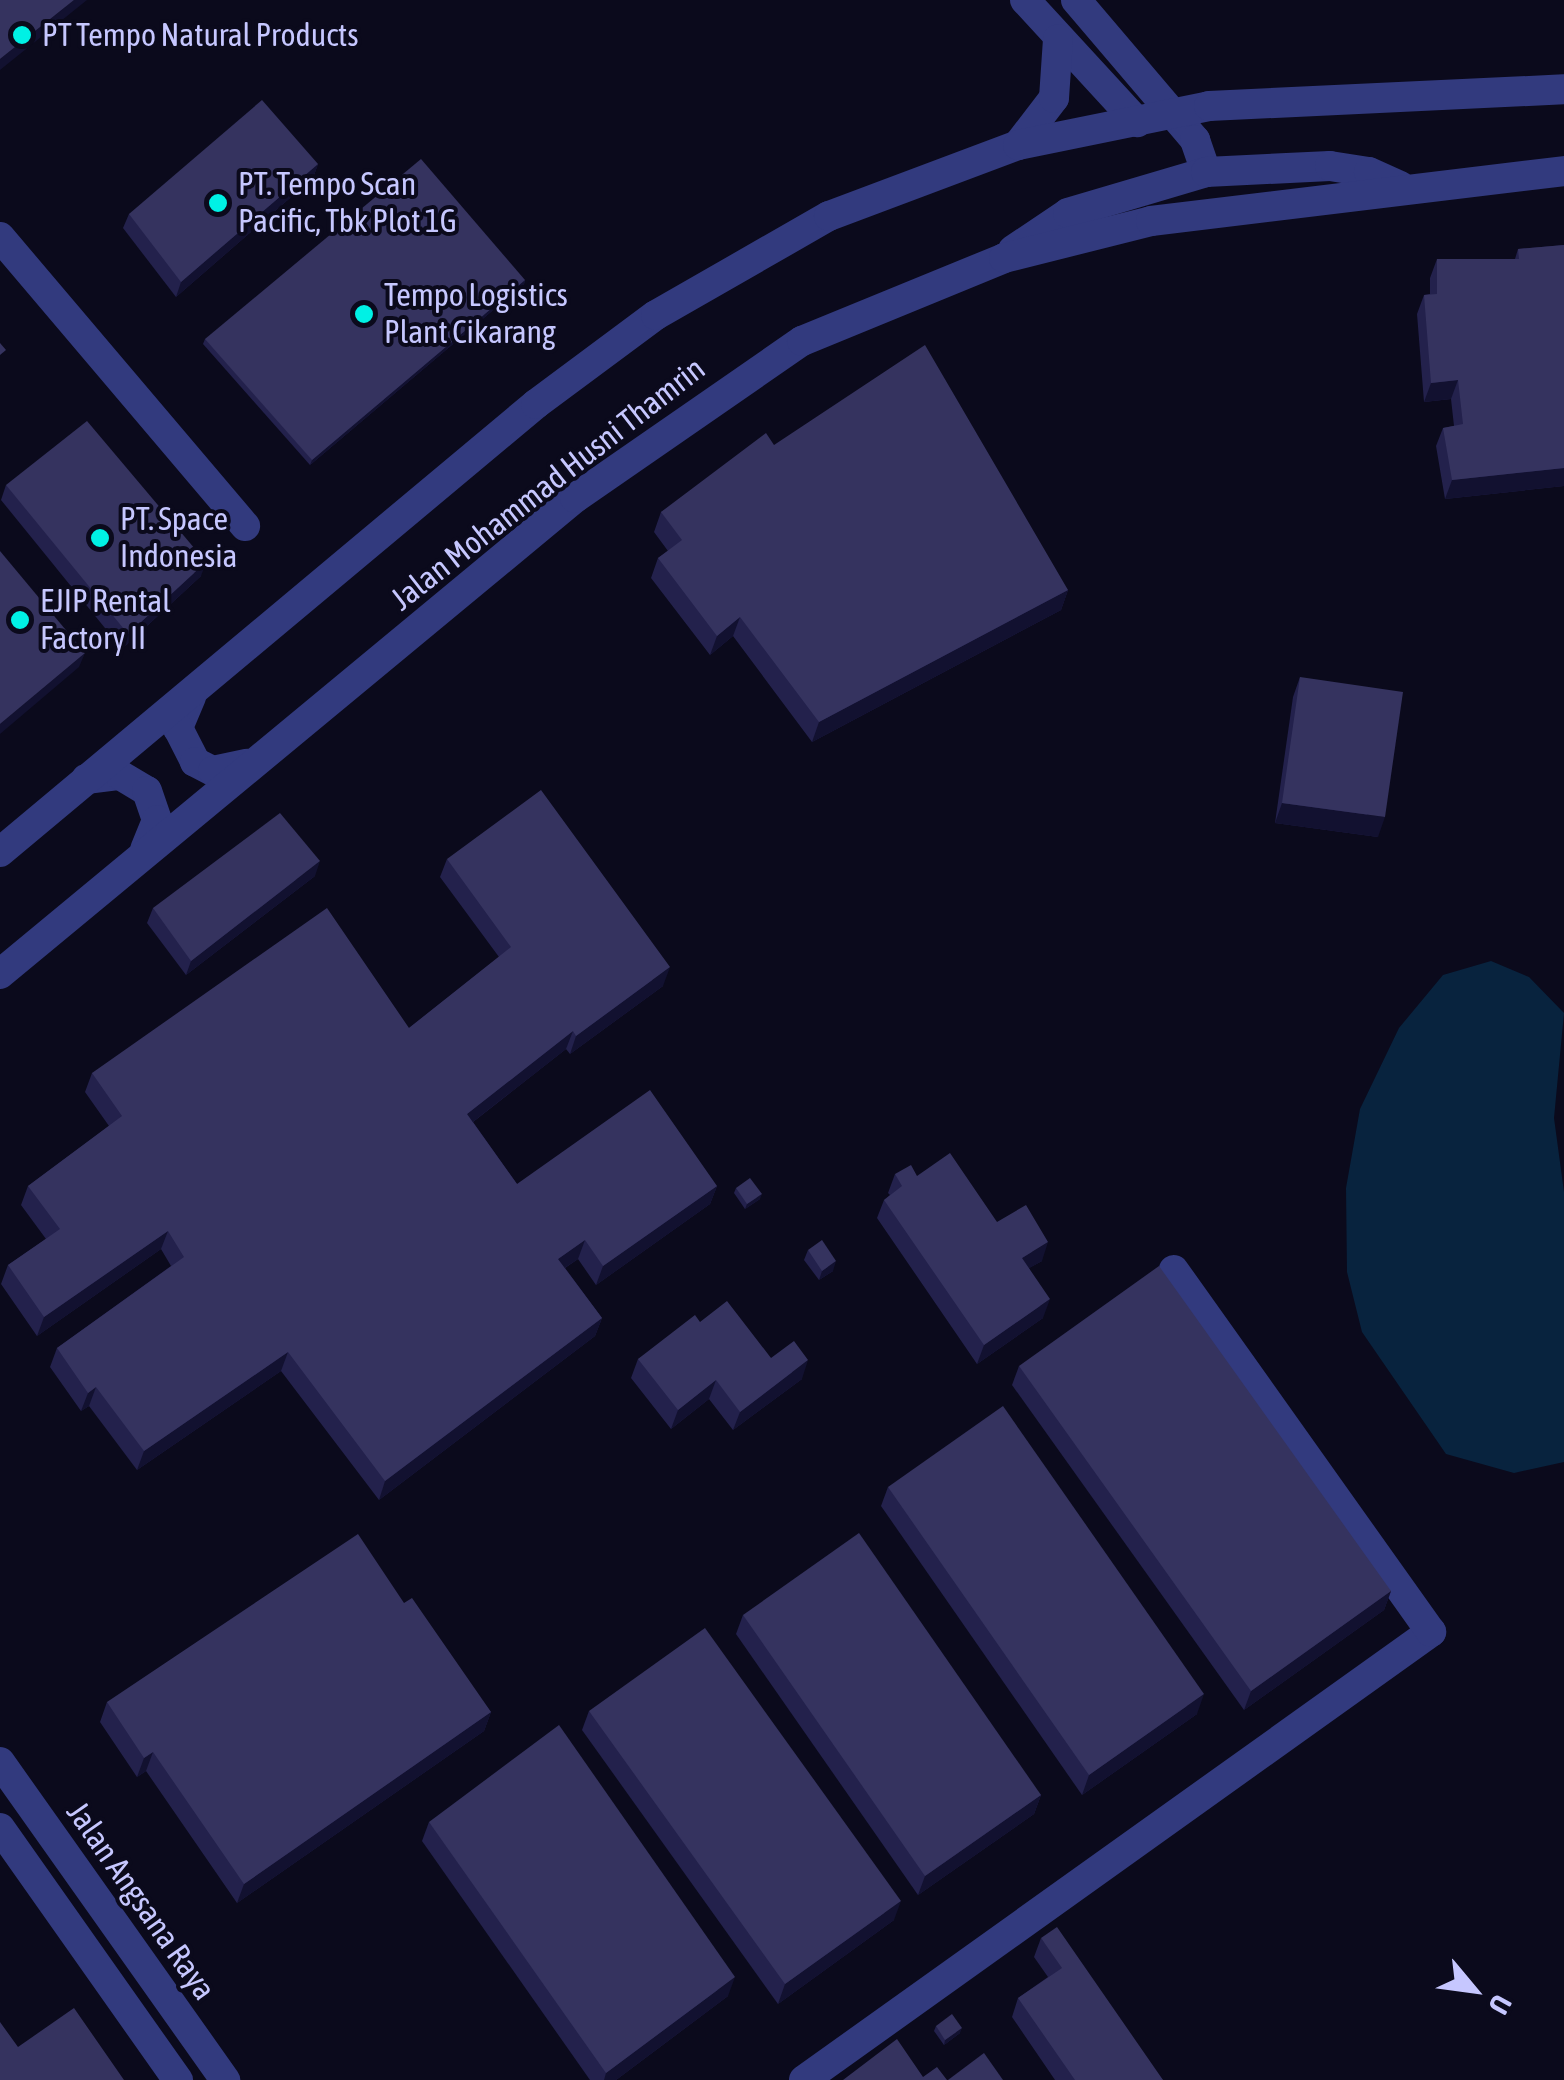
<!DOCTYPE html>
<html>
<head>
<meta charset="utf-8">
<style>
  body { margin:0 }
  #map { position:relative; width:1564px; height:2080px; overflow:hidden; background:#0b0a1c; font-family:"Asap Condensed",sans-serif }
  div>[style] { position:absolute }
  [style*='--x'] { left:calc(var(--x)*1px); top:calc(var(--y)*1px); width:calc(var(--w)*1px); rotate:calc(var(--a)*1deg) }
  .water>* { inset:0; background:#08233e }
  .minor>* { height:30px; margin:-15px; padding:0 15px; transform-origin:15px; border-radius:15px; background:#323a7e }
  .wall>* { inset:0; background:#23214c }
  .shaded-wall>* { inset:0; background:#121130 }
  .building>* { inset:0; background:#35335f }
  .dots>* { width:28px; height:28px; translate:-50% -50%; box-sizing:border-box; border:5px solid #0b0a1c; border-radius:50% }
  span { translate:-50% -50%; white-space:nowrap; text-align:center; line-height:1.15; -webkit-text-stroke:8px #0b0a1c; paint-order:stroke }
  .poi-label { font-size:32px; color:#c6c7ff }
  .left { translate:0 -50%; text-align:left }
  .street-label { font-size:32px; color:#c6c7ff }
  .north { position:absolute; left:1424px; top:1940px; width:100px; height:100px; -webkit-text-stroke:8px #0b0a1c; paint-order:stroke; rotate:119deg; font-size:28px; font-weight:700; line-height:40px; text-align:center; color:#c6c7ff }
  .north::after { content:''; display:block; margin:auto; width:35px; height:45px; background:#c6c7ff; clip-path:polygon(50% 0,100% 100%,50% 72%,0 100%) }
</style>
</head>
<body>
<div id="map">
  <div class="water">
    <i style="clip-path:polygon(1491px 961px,1529px 977px,1564px 1013px,1554px 1118px,1564px 1192px,1564px 1462px,1514px 1473px,1446px 1454px,1362px 1332px,1347px 1272px,1346px 1188px,1360px 1109px,1399px 1028px,1443px 975px)"></i>
  </div>
  <div class="minor">
    <i style="--x:1025;--y:0;--w:166;--a:47.4"></i>
    <i style="--x:1076;--y:0;--w:184;--a:49.6"></i>
    <i style="--x:1195;--y:140;--w:34;--a:71"></i>
    <i style="--x:1018;--y:145;--w:59;--a:-52.5"></i>
    <i style="--x:1054;--y:98;--w:59;--a:-86.1"></i>
    <i style="--x:0;--y:237;--w:379;--a:49.7"></i>
    <i style="--x:1013;--y:250;--w:66;--a:-33.9"></i>
    <i style="--x:1068;--y:213;--w:144;--a:-16.5"></i>
    <i style="--x:1206;--y:172;--w:124;--a:-2.8"></i>
    <i style="--x:1330;--y:166;--w:39;--a:9"></i>
    <i style="--x:1369;--y:172;--w:34;--a:24"></i>
    <i style="--x:191;--y:697;--w:34;--a:113"></i>
    <i style="--x:178;--y:728;--w:38;--a:63"></i>
    <i style="--x:195;--y:762;--w:20;--a:27"></i>
    <i style="--x:213;--y:771;--w:35;--a:-12"></i>
    <i style="--x:86;--y:779;--w:34;--a:-7"></i>
    <i style="--x:120;--y:775;--w:31;--a:31"></i>
    <i style="--x:147;--y:791;--w:31;--a:71"></i>
    <i style="--x:157;--y:820;--w:31;--a:112"></i>
    <i style="--x:0;--y:852;--w:699;--a:-39.89"></i>
    <i style="--x:536;--y:404;--w:149;--a:-36.6"></i>
    <i style="--x:656;--y:315;--w:199;--a:-29.8"></i>
    <i style="--x:829;--y:216;--w:202;--a:-20.6"></i>
    <i style="--x:1018;--y:145;--w:195;--a:-11.5"></i>
    <i style="--x:1209;--y:106;--w:355;--a:-2.7"></i>
    <i style="--x:0;--y:974;--w:746;--a:-39.62"></i>
    <i style="--x:575;--y:498;--w:276;--a:-34.7"></i>
    <i style="--x:802;--y:341;--w:218;--a:-22.3"></i>
    <i style="--x:1004;--y:258;--w:152;--a:-14.1"></i>
    <i style="--x:1151;--y:221;--w:416;--a:-6.9"></i>
    <i style="--x:0;--y:1762;--w:390;--a:54.7"></i>
    <i style="--x:0;--y:1828;--w:309;--a:54.8"></i>
    <i style="--x:804;--y:2080;--w:771;--a:-35.55"></i>
    <i style="--x:1431;--y:1632;--w:444;--a:-125.4"></i>
  </div>
  <div class="wall">
    <i style="clip-path:polygon(318px 164px,313px 178px,176px 297px,123px 228px,129px 214px)"></i>
    <i style="clip-path:polygon(1564px 245px,1564px 486px,1445px 499px,1436px 446px,1443px 428px,1454px 426px,1451px 399px,1424px 402px,1417px 314px,1424px 295px,1430px 294px,1430px 278px,1437px 259px,1515px 259px,1518px 249px)"></i>
    <i style="clip-path:polygon(525px 280px,524px 284px,310px 465px,203px 344px,205px 339px)"></i>
    <i style="clip-path:polygon(774px 445px,1068px 590px,1061px 610px,812px 742px,733px 636px,710px 655px,651px 578px,658px 558px,668px 551px,654px 532px,661px 512px)"></i>
    <i style="clip-path:polygon(6px 485px,201px 576px,122px 649px,1px 500px)"></i>
    <i style="clip-path:polygon(1300px 677px,1378px 837px,1275px 823px,1293px 697px)"></i>
    <i style="clip-path:polygon(447px 859px,663px 986px,570px 1054px,566px 1049px,473px 1122px,517px 1184px,717px 1186px,710px 1204px,596px 1285px,578px 1259px,565px 1268px,602px 1318px,595px 1336px,379px 1500px,281px 1371px,137px 1470px,89px 1406px,81px 1411px,50px 1367px,57px 1348px,171px 1266px,161px 1249px,37px 1336px,1px 1284px,8px 1265px,46px 1239px,21px 1205px,28px 1186px,109px 1126px,85px 1092px,92px 1073px,409px 1028px,499px 957px,440px 877px)"></i>
    <i style="clip-path:polygon(315px 876px,186px 975px,147px 923px,153px 908px)"></i>
    <i style="clip-path:polygon(895px 1174px,917px 1176px,997px 1222px,1042px 1261px,1029px 1268px,1043px 1318px,977px 1364px,877px 1218px,884px 1200px,890px 1195px,888px 1193px)"></i>
    <i style="clip-path:polygon(736px 1188px,760px 1199px,745px 1209px,734px 1193px)"></i>
    <i style="clip-path:polygon(808px 1250px,833px 1271px,819px 1280px,804px 1260px)"></i>
    <i style="clip-path:polygon(700px 1322px,771px 1358px,802px 1379px,733px 1430px,709px 1399px,671px 1429px,631px 1378px,638px 1359px)"></i>
    <i style="clip-path:polygon(1019px 1366px,1391px 1591px,1384px 1610px,1244px 1710px,1012px 1385px)"></i>
    <i style="clip-path:polygon(888px 1487px,1197px 1714px,1082px 1795px,881px 1506px)"></i>
    <i style="clip-path:polygon(404px 1603px,491px 1712px,484px 1731px,237px 1903px,146px 1771px,137px 1777px,100px 1722px,107px 1702px)"></i>
    <i style="clip-path:polygon(743px 1615px,1041px 1795px,1034px 1814px,918px 1895px,736px 1634px)"></i>
    <i style="clip-path:polygon(589px 1711px,894px 1920px,778px 2004px,582px 1730px)"></i>
    <i style="clip-path:polygon(429px 1822px,728px 1996px,616px 2080px,590px 2080px,422px 1841px)"></i>
    <i style="clip-path:polygon(1041px 1938px,1163px 2080px,1055px 2080px,1012px 2017px,1018px 1998px,1048px 1977px,1034px 1957px)"></i>
    <i style="clip-path:polygon(936px 2026px,960px 2033px,944px 2045px,934px 2031px)"></i>
  </div>
  <div class="shaded-wall">
    <i style="clip-path:polygon(74px 0,87px 0,0 70px,0 59px)"></i>
    <i style="clip-path:polygon(318px 164px,313px 178px,176px 297px,181px 282px)"></i>
    <i style="clip-path:polygon(525px 280px,524px 284px,310px 465px,312px 460px)"></i>
    <i style="clip-path:polygon(1458px 380px,1451px 399px,1424px 402px,1431px 383px)"></i>
    <i style="clip-path:polygon(1564px 468px,1564px 486px,1445px 499px,1452px 480px)"></i>
    <i style="clip-path:polygon(206px 562px,201px 576px,122px 649px,128px 634px)"></i>
    <i style="clip-path:polygon(1068px 590px,1061px 610px,812px 742px,819px 722px)"></i>
    <i style="clip-path:polygon(740px 617px,733px 636px,710px 655px,717px 636px)"></i>
    <i style="clip-path:polygon(85px 653px,79px 667px,0 734px,0 724px)"></i>
    <i style="clip-path:polygon(1282px 803px,1385px 817px,1378px 837px,1275px 823px)"></i>
    <i style="clip-path:polygon(320px 861px,315px 876px,186px 975px,191px 961px)"></i>
    <i style="clip-path:polygon(670px 967px,663px 986px,570px 1054px,576px 1036px)"></i>
    <i style="clip-path:polygon(573px 1031px,566px 1049px,460px 1132px,467px 1114px)"></i>
    <i style="clip-path:polygon(717px 1186px,710px 1204px,596px 1285px,603px 1266px)"></i>
    <i style="clip-path:polygon(762px 1194px,760px 1199px,745px 1209px,747px 1204px)"></i>
    <i style="clip-path:polygon(168px 1231px,161px 1249px,37px 1336px,44px 1317px)"></i>
    <i style="clip-path:polygon(585px 1240px,578px 1259px,551px 1277px,558px 1259px)"></i>
    <i style="clip-path:polygon(1048px 1242px,1042px 1261px,1015px 1276px,1022px 1258px)"></i>
    <i style="clip-path:polygon(836px 1261px,833px 1271px,819px 1280px,822px 1271px)"></i>
    <i style="clip-path:polygon(1050px 1299px,1043px 1318px,977px 1364px,984px 1345px)"></i>
    <i style="clip-path:polygon(602px 1318px,595px 1336px,379px 1500px,385px 1481px)"></i>
    <i style="clip-path:polygon(288px 1352px,281px 1371px,137px 1470px,144px 1451px)"></i>
    <i style="clip-path:polygon(808px 1360px,802px 1379px,733px 1430px,740px 1412px)"></i>
    <i style="clip-path:polygon(716px 1380px,709px 1399px,671px 1429px,678px 1410px)"></i>
    <i style="clip-path:polygon(96px 1387px,89px 1406px,81px 1411px,88px 1393px)"></i>
    <i style="clip-path:polygon(1391px 1591px,1384px 1610px,1244px 1710px,1251px 1691px)"></i>
    <i style="clip-path:polygon(1204px 1694px,1197px 1714px,1082px 1795px,1089px 1775px)"></i>
    <i style="clip-path:polygon(491px 1712px,484px 1731px,237px 1903px,244px 1884px)"></i>
    <i style="clip-path:polygon(153px 1752px,146px 1771px,137px 1777px,144px 1758px)"></i>
    <i style="clip-path:polygon(1041px 1795px,1034px 1814px,918px 1895px,925px 1876px)"></i>
    <i style="clip-path:polygon(901px 1901px,894px 1920px,778px 2004px,785px 1984px)"></i>
    <i style="clip-path:polygon(735px 1977px,728px 1996px,616px 2080px,604px 2080px,606px 2073px)"></i>
    <i style="clip-path:polygon(962px 2028px,960px 2033px,944px 2045px,945px 2040px)"></i>
  </div>
  <div class="building">
    <i style="clip-path:polygon(0 0,74px 0,0 59px)"></i>
    <i style="clip-path:polygon(262px 100px,318px 164px,181px 282px,129px 214px)"></i>
    <i style="clip-path:polygon(421px 159px,525px 280px,312px 460px,205px 339px)"></i>
    <i style="clip-path:polygon(1564px 245px,1564px 468px,1452px 480px,1443px 428px,1463px 424px,1458px 380px,1431px 383px,1424px 295px,1437px 294px,1437px 259px,1519px 259px,1518px 249px)"></i>
    <i style="clip-path:polygon(0 343px,6px 350px,0 355px)"></i>
    <i style="clip-path:polygon(925px 345px,1068px 590px,819px 722px,740px 617px,717px 636px,658px 558px,682px 540px,661px 512px,766px 433px,774px 445px)"></i>
    <i style="clip-path:polygon(87px 421px,206px 562px,128px 634px,6px 485px)"></i>
    <i style="clip-path:polygon(0 551px,85px 653px,0 724px)"></i>
    <i style="clip-path:polygon(1300px 677px,1403px 692px,1385px 817px,1282px 803px)"></i>
    <i style="clip-path:polygon(541px 790px,670px 967px,576px 1036px,573px 1031px,467px 1114px,517px 1184px,650px 1090px,717px 1186px,603px 1266px,585px 1240px,558px 1259px,602px 1318px,385px 1481px,288px 1352px,144px 1451px,96px 1387px,88px 1393px,57px 1348px,184px 1257px,168px 1231px,44px 1317px,8px 1265px,60px 1229px,28px 1186px,122px 1116px,92px 1073px,327px 908px,409px 1028px,511px 947px,447px 859px)"></i>
    <i style="clip-path:polygon(280px 813px,320px 861px,191px 961px,153px 908px)"></i>
    <i style="clip-path:polygon(950px 1153px,997px 1222px,1026px 1205px,1048px 1242px,1022px 1258px,1050px 1299px,984px 1345px,884px 1200px,902px 1186px,895px 1174px,911px 1165px,917px 1176px)"></i>
    <i style="clip-path:polygon(750px 1178px,762px 1194px,747px 1204px,736px 1188px)"></i>
    <i style="clip-path:polygon(822px 1240px,836px 1261px,822px 1271px,808px 1250px)"></i>
    <i style="clip-path:polygon(1159px 1266px,1391px 1591px,1251px 1691px,1019px 1366px)"></i>
    <i style="clip-path:polygon(727px 1301px,771px 1358px,794px 1341px,808px 1360px,740px 1412px,716px 1380px,678px 1410px,638px 1359px,695px 1315px,700px 1322px)"></i>
    <i style="clip-path:polygon(1003px 1406px,1204px 1694px,1089px 1775px,888px 1487px)"></i>
    <i style="clip-path:polygon(859px 1533px,1041px 1795px,925px 1876px,743px 1615px)"></i>
    <i style="clip-path:polygon(358px 1534px,404px 1603px,412px 1598px,491px 1712px,244px 1884px,153px 1752px,144px 1758px,107px 1702px)"></i>
    <i style="clip-path:polygon(705px 1628px,901px 1901px,785px 1984px,589px 1711px)"></i>
    <i style="clip-path:polygon(559px 1725px,735px 1977px,606px 2073px,429px 1822px)"></i>
    <i style="clip-path:polygon(1057px 1927px,1163px 2080px,1075px 2080px,1018px 1998px,1062px 1968px,1041px 1938px)"></i>
    <i style="clip-path:polygon(74px 2008px,124px 2080px,0 2080px,0 2022px,18px 2047px)"></i>
    <i style="clip-path:polygon(952px 2014px,962px 2028px,945px 2040px,936px 2026px)"></i>
    <i style="clip-path:polygon(897px 2039px,923px 2077px,937px 2067px,947px 2080px,843px 2080px)"></i>
    <i style="clip-path:polygon(984px 2053px,1003px 2080px,948px 2080px)"></i>
  </div>
  <div class="dots">
    <i style="left:22px;top:35px;background:#00f1e5"></i>
    <i style="left:218px;top:203px;background:#00f1e5"></i>
    <i style="left:364px;top:314px;background:#00f1e5"></i>
    <i style="left:100px;top:538px;background:#00f1e5"></i>
    <i style="left:20px;top:620px;background:#00f1e5"></i>
  </div>
  <div class="poi-label">
    <span class="left" style="left:42px;top:35px">PT Tempo Natural Products</span>
    <span class="left" style="left:238px;top:203px">PT. Tempo Scan<br>Pacific, Tbk Plot 1G</span>
    <span class="left" style="left:384px;top:314px">Tempo Logistics<br>Plant Cikarang</span>
    <span class="left" style="left:120px;top:538px">PT. Space<br>Indonesia</span>
    <span class="left" style="left:40px;top:620px">EJIP Rental<br>Factory II</span>
  </div>
  <div class="street-label">
    <span style="left:548px;top:484px;rotate:-38deg">Jalan Mohammad Husni Thamrin</span>
    <span style="left:141px;top:1901px;rotate:55deg">Jalan Angsana Raya</span>
  </div>
  <div class="north">U</div>
</div>
</body>
</html>
